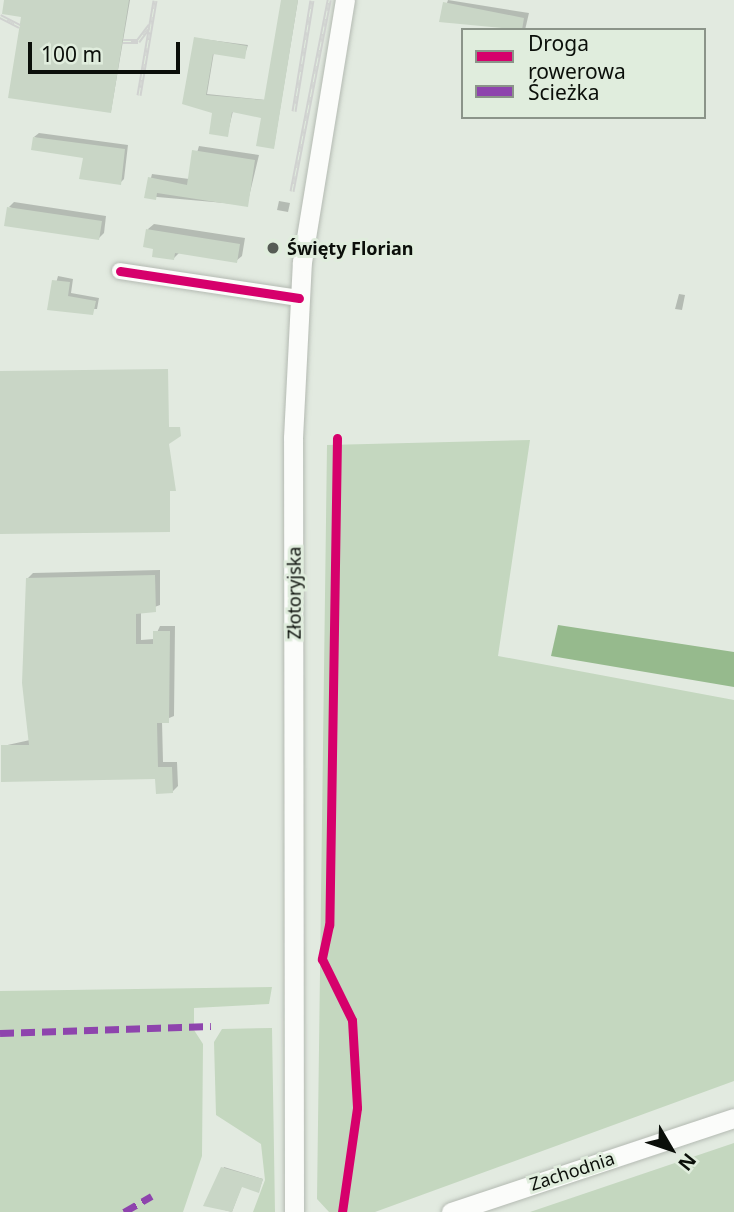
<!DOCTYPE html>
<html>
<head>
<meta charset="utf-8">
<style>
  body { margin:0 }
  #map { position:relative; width:734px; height:1212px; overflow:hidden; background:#e2eae0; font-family:"Noto Sans",sans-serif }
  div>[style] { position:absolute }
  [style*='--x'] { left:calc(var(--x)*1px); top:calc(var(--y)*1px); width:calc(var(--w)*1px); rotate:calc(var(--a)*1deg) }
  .green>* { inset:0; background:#c4d7bf }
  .water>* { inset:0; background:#96ba8d }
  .shadow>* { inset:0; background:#0003 }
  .building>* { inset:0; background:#c9d6c6 }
  .roads { filter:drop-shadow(0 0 2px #b4bab2) drop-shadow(0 0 2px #b4bab2) }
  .minor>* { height:16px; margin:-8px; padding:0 8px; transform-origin:8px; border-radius:8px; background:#fbfcfa }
  .major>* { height:19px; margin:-9.5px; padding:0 9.5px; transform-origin:9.5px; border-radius:9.5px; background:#fbfcfa }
  .rail>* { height:5px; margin-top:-2.5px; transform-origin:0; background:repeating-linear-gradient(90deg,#e0eddd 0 8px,#d0d2d0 0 16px); box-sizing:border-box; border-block:2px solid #d0d2d0 }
  .quiet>* { height:7px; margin-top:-3.5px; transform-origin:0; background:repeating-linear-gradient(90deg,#8e44ad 0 14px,transparent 0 21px) }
  .cycleway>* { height:9px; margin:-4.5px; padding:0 4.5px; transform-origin:4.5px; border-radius:4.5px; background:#d6006c }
  .dots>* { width:19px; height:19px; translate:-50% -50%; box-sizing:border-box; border:4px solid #e0eddd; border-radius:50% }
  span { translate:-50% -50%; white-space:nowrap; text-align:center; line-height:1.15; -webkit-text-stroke:6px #e0eddd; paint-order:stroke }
  .poi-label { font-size:18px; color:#0b0f0a; font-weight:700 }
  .left { translate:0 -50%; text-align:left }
  .street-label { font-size:18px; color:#0b0f0a }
  .legend { position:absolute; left:461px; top:28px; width:245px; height:91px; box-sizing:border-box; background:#e0eddd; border:2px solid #8b9489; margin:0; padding:9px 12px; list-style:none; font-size:21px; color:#0b0f0a }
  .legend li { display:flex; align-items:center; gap:14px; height:35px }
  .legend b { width:35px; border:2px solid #8b9489 }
  .north { position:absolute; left:636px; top:1114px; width:70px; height:70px; -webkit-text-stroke:5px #e0eddd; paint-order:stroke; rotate:129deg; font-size:19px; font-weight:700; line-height:28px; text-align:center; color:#0b0f0a }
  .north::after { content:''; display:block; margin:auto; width:24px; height:32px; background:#0b0f0a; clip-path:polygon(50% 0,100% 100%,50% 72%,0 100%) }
  .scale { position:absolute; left:28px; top:42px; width:152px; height:32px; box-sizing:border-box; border:4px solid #0b0f0a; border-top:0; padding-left:9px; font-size:21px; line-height:24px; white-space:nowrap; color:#0b0f0a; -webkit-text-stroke:5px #e0eddd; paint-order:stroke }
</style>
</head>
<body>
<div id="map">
  <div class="green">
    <i style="clip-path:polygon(530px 440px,498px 656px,734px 700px,734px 1081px,375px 1212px,329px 1212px,317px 1199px,327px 445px)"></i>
    <i style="clip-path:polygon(272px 987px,269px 1004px,194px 1008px,194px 1030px,203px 1044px,202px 1156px,183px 1212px,0 1212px,0 991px)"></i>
    <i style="clip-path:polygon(272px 1028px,275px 1212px,253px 1212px,265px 1180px,261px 1144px,216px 1115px,214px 1042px,222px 1029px)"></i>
    <i style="clip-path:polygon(734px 1143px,734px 1212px,530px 1212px)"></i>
  </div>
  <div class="water">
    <i style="clip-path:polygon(558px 625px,734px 652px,734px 687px,551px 656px)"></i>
  </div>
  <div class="shadow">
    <i style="clip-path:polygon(6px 0,130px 0,111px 111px,24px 15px)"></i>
    <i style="clip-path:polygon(283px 0,298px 0,274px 146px,263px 116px,233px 111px,227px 136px,214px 112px,184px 103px,195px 38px,248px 45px,244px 57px,214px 52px,207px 94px,266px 100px)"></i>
    <i style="clip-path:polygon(448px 0,529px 13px,525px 30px,441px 20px)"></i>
    <i style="clip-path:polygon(39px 133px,128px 145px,124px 179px,120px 183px,85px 157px,34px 137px)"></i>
    <i style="clip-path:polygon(199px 146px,259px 155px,247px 205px,146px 196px,152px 174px,189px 179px)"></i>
    <i style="clip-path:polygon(279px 201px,290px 203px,288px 212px,277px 210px)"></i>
    <i style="clip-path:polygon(14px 202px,106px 216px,104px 233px,98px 239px,9px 207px)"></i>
    <i style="clip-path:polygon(154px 224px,245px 238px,242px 256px,236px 261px,180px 252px,174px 258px,155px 248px,148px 229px)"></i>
    <i style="clip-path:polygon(58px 276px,73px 279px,71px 293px,99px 298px,97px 309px,49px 309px)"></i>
    <i style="clip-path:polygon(679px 294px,685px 295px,682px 310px,675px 309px)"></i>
    <i style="clip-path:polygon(160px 570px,160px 605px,141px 612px,141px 640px,154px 639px,160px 626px,175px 626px,174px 716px,162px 721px,163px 762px,177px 762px,178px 786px,172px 792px,157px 777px,3px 746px,30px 740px,28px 578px,33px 573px)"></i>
    <i style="clip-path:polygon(224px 1167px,263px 1179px,259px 1190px,242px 1185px,232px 1212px,206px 1205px)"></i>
  </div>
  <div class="building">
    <i style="clip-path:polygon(4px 0,129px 0,111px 113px,8px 98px,21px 17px,2px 14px)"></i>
    <i style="clip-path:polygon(281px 0,298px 0,274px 149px,256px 146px,261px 118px,232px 112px,228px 137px,209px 134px,212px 113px,182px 104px,194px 37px,247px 46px,245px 59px,213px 54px,206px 95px,264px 100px)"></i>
    <i style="clip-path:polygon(443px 2px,524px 18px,522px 30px,439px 22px)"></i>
    <i style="clip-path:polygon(33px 137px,125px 149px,121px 185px,79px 179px,83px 158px,31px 150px)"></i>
    <i style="clip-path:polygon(192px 150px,255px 160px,248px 207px,157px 193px,156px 200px,144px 198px,148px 177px,187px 185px)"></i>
    <i style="clip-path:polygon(7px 207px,102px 221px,99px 240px,4px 226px)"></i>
    <i style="clip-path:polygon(146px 229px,240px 244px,237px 263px,175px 253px,174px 260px,152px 257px,153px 249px,143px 247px)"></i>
    <i style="clip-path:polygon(52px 280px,70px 282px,68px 296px,96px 301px,93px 315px,47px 310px)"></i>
    <i style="clip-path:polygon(168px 369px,169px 427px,180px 427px,181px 436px,169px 444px,176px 491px,170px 491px,170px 532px,0 534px,0 371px)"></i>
    <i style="clip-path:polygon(155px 575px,156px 612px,136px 614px,136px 644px,153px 644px,153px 631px,170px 631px,169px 723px,157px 723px,158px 767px,172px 767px,173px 793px,156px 794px,155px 779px,1px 782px,1px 745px,29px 745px,22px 683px,26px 578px)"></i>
    <i style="clip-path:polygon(221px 1167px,263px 1179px,259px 1193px,242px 1187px,232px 1212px,203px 1206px)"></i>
  </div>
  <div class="roads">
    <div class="minor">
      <i style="--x:120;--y:271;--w:181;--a:8.6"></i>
    </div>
    <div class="major">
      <i style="--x:294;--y:1212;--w:774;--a:-90.07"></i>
      <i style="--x:293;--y:438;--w:176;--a:-87.1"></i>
      <i style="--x:302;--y:262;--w:266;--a:-80.7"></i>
      <i style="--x:451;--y:1212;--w:298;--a:-18.4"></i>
    </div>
  </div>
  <div class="rail">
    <i style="--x:0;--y:16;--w:22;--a:27"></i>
    <i style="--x:123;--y:41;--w:15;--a:0"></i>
    <i style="--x:138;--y:41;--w:20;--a:-53"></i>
    <i style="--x:139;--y:95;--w:96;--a:-80.4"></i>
    <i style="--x:294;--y:111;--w:112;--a:-80.8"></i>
    <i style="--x:292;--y:191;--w:195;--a:-79"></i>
  </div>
  <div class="quiet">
    <i style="--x:0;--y:1033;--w:211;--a:-1.9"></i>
    <i style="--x:124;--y:1212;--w:32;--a:-30"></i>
  </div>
  <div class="cycleway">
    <i style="--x:120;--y:271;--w:181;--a:8.6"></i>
    <i style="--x:337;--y:438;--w:487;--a:90.9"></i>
    <i style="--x:329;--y:925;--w:35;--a:102"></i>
    <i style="--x:322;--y:959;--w:68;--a:63.8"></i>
    <i style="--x:352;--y:1020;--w:88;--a:86.7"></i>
    <i style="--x:357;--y:1108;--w:105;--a:98.2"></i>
  </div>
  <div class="dots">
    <i style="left:273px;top:248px;background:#565c55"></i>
  </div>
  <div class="poi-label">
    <span class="left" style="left:287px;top:248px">Święty Florian</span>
  </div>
  <div class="street-label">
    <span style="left:294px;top:593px;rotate:-90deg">Złotoryjska</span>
    <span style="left:572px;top:1171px;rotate:-18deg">Zachodnia</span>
  </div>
  <ul class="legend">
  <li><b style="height:9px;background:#d6006c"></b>Droga rowerowa</li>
  <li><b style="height:9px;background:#8e44ad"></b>Ścieżka</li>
  </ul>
  <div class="north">N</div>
  <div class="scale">100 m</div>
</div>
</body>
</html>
